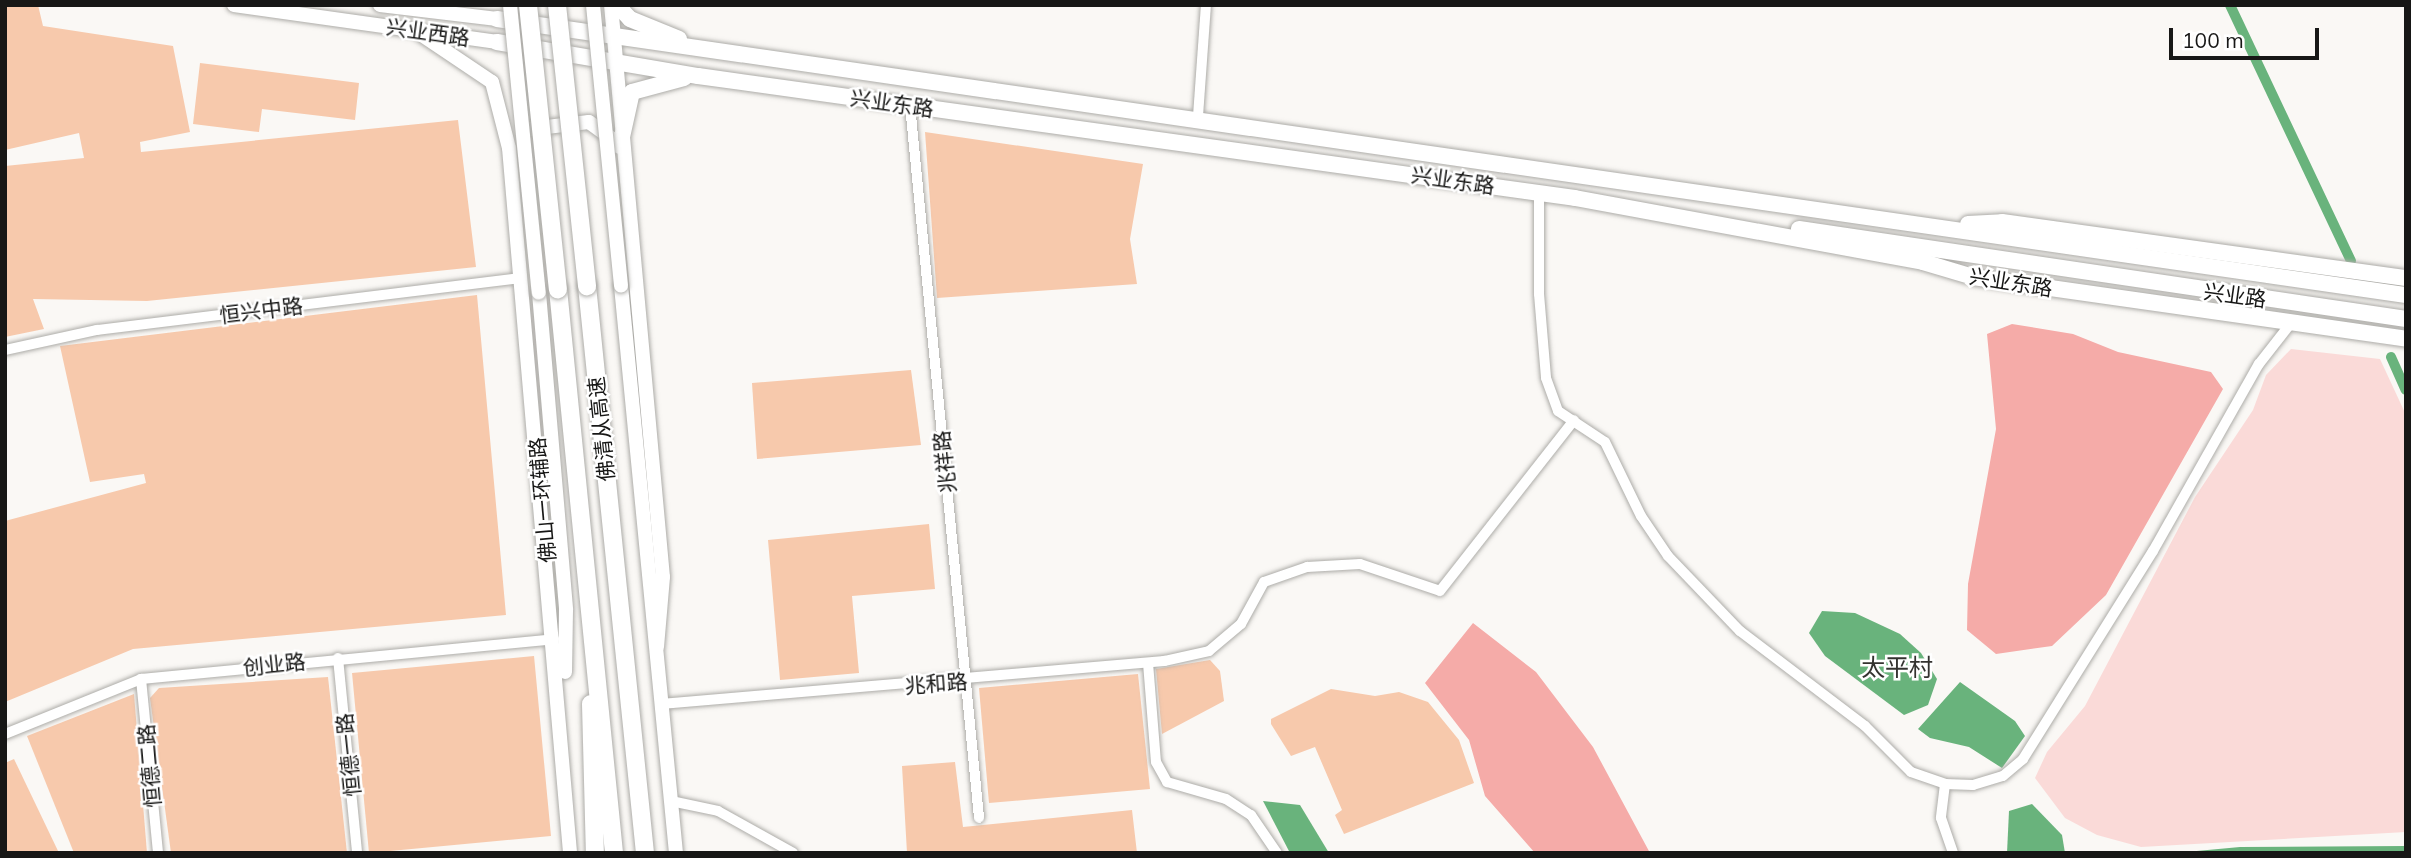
<!DOCTYPE html>
<html>
<head>
<meta charset="utf-8">
<style>
  body { margin:0 }
  #map { position:relative; width:2411px; height:858px; overflow:hidden; background:#faf8f5; font-family:Mulish,"Noto Sans SC",sans-serif }
  div>[style] { position:absolute }
  [style*='--x'] { left:calc(var(--x)*1px); top:calc(var(--y)*1px); width:calc(var(--w)*1px); rotate:calc(var(--a)*1deg) }
  .green>* { inset:0; background:#fadad8 }
  .forest>* { inset:0; background:#f5aba8 }
  .water>* { inset:0; background:#69b37c }
  .canal>* { height:10px; margin:-5px; padding:0 5px; transform-origin:5px; border-radius:5px; background:#69b37c }
  .building>* { inset:0; background:#f7c9ac }
  .roads { filter:drop-shadow(0 0 2px #adaca8) drop-shadow(0 0 2px #adaca8) }
  .street>* { height:10px; margin:-5px; padding:0 5px; transform-origin:5px; border-radius:5px; background:#fff }
  .secondary>* { height:14px; margin:-7px; padding:0 7px; transform-origin:7px; border-radius:7px; background:#fff }
  .primary>* { height:16px; margin:-8px; padding:0 8px; transform-origin:8px; border-radius:8px; background:#fff }
  .highway>* { height:18px; margin:-9px; padding:0 9px; transform-origin:9px; border-radius:9px; background:#fff }
  .bridges { filter:drop-shadow(0 0 2px #adaca8) drop-shadow(0 0 2px #adaca8) }
  .secondary-bridge>* { height:14px; margin:-7px; padding:0 7px; transform-origin:7px; border-radius:7px; background:#fff }
  .highway-bridge>* { height:18px; margin:-9px; padding:0 9px; transform-origin:9px; border-radius:9px; background:#fff }
  span { translate:-50% -50%; white-space:nowrap; text-align:center; line-height:1.15; -webkit-text-stroke:5px #fff; paint-order:stroke }
  .street-label { font-size:21px; color:#171716 }
  .quarter-label { font-size:24px; color:#343330 }
  .frame { position:absolute; inset:0; border:7px solid #171716; pointer-events:none }
  .scale { position:absolute; left:2169px; top:28px; width:150px; height:32px; box-sizing:border-box; border:4px solid #171716; border-top:0; padding-left:9px; font-size:21px; line-height:24px; white-space:nowrap; color:#171716; -webkit-text-stroke:5px #fff; paint-order:stroke }
</style>
</head>
<body>
<div id="map">
  <div class="green">
    <i style="clip-path:polygon(2291px 349px,2380px 359px,2406px 415px,2406px 832px,2141px 847px,2097px 835px,2065px 818px,2035px 778px,2047px 752px,2085px 706px,2195px 497px,2253px 410px,2266px 375px)"></i>
  </div>
  <div class="forest">
    <i style="clip-path:polygon(2012px 324px,2073px 334px,2118px 352px,2211px 372px,2223px 389px,2106px 595px,2052px 646px,1996px 654px,1967px 630px,1968px 584px,1996px 429px,1987px 334px)"></i>
    <i style="clip-path:polygon(1473px 623px,1536px 672px,1593px 747px,1650px 853px,1535px 853px,1485px 796px,1469px 740px,1425px 683px)"></i>
  </div>
  <div class="water">
    <i style="clip-path:polygon(1822px 611px,1855px 613px,1900px 634px,1921px 653px,1937px 679px,1928px 705px,1904px 715px,1825px 656px,1809px 633px)"></i>
    <i style="clip-path:polygon(1960px 682px,2015px 721px,2025px 736px,2002px 768px,1969px 747px,1930px 738px,1918px 729px)"></i>
    <i style="clip-path:polygon(1263px 801px,1300px 805px,1329px 853px,1290px 853px)"></i>
    <i style="clip-path:polygon(2032px 804px,2062px 835px,2065px 853px,2007px 853px,2009px 811px)"></i>
    <i style="clip-path:polygon(2406px 846px,2406px 853px,2175px 853px,2240px 847px)"></i>
  </div>
  <div class="canal">
    <i style="--x:2230;--y:5;--w:283;--a:64.7"></i>
    <i style="--x:2391;--y:357;--w:36;--a:66"></i>
  </div>
  <div class="building">
    <i style="clip-path:polygon(5px 5px,38px 5px,43px 26px,173px 46px,190px 132px,140px 142px,141px 152px,458px 120px,476px 267px,147px 301px,33px 299px,44px 329px,5px 337px,5px 166px,84px 158px,79px 133px,5px 150px)"></i>
    <i style="clip-path:polygon(200px 63px,359px 83px,355px 120px,262px 109px,259px 132px,193px 124px)"></i>
    <i style="clip-path:polygon(925px 132px,1143px 164px,1130px 239px,1137px 284px,937px 298px)"></i>
    <i style="clip-path:polygon(477px 295px,506px 615px,133px 649px,5px 702px,5px 521px,146px 483px,144px 474px,90px 482px,60px 346px)"></i>
    <i style="clip-path:polygon(911px 370px,921px 445px,757px 459px,752px 383px)"></i>
    <i style="clip-path:polygon(929px 524px,935px 589px,852px 596px,859px 673px,780px 680px,768px 540px)"></i>
    <i style="clip-path:polygon(534px 656px,551px 836px,369px 853px,352px 673px)"></i>
    <i style="clip-path:polygon(1210px 660px,1220px 671px,1224px 701px,1162px 734px,1156px 669px)"></i>
    <i style="clip-path:polygon(1138px 674px,1150px 789px,989px 803px,979px 688px)"></i>
    <i style="clip-path:polygon(328px 677px,347px 853px,171px 853px,150px 698px,159px 688px)"></i>
    <i style="clip-path:polygon(1331px 689px,1375px 696px,1399px 692px,1428px 702px,1459px 740px,1474px 783px,1344px 834px,1335px 815px,1342px 810px,1315px 747px,1291px 756px,1271px 724px,1271px 719px)"></i>
    <i style="clip-path:polygon(134px 694px,147px 853px,74px 853px,27px 736px)"></i>
    <i style="clip-path:polygon(14px 759px,59px 853px,5px 853px,5px 763px)"></i>
    <i style="clip-path:polygon(955px 762px,963px 827px,1132px 810px,1137px 853px,907px 853px,902px 766px)"></i>
  </div>
  <div class="roads">
    <div class="street">
      <i style="--x:910;--y:105;--w:716;--a:84.47"></i>
      <i style="--x:1198;--y:116;--w:111;--a:-85.9"></i>
      <i style="--x:1539;--y:193;--w:101;--a:90"></i>
      <i style="--x:1539;--y:294;--w:84;--a:85.2"></i>
      <i style="--x:1546;--y:378;--w:35;--a:70"></i>
      <i style="--x:1558;--y:411;--w:56;--a:33.4"></i>
      <i style="--x:1605;--y:442;--w:82;--a:64.1"></i>
      <i style="--x:1641;--y:516;--w:48;--a:56"></i>
      <i style="--x:1668;--y:556;--w:104;--a:46.2"></i>
      <i style="--x:1740;--y:631;--w:157;--a:37.2"></i>
      <i style="--x:1865;--y:726;--w:65;--a:45"></i>
      <i style="--x:1911;--y:772;--w:36;--a:19"></i>
      <i style="--x:1945;--y:784;--w:28;--a:2"></i>
      <i style="--x:1973;--y:785;--w:31;--a:-17"></i>
      <i style="--x:2003;--y:776;--w:26;--a:-40"></i>
      <i style="--x:2023;--y:759;--w:245;--a:-58"></i>
      <i style="--x:2153;--y:551;--w:215;--a:-60.5"></i>
      <i style="--x:2259;--y:364;--w:52;--a:-52"></i>
      <i style="--x:5;--y:350;--w:94;--a:-12.3"></i>
      <i style="--x:97;--y:330;--w:424;--a:-7"></i>
      <i style="--x:338;--y:658;--w:196;--a:84.4"></i>
      <i style="--x:1148;--y:663;--w:99;--a:85.4"></i>
      <i style="--x:1156;--y:762;--w:23;--a:61"></i>
      <i style="--x:1167;--y:782;--w:61;--a:16.1"></i>
      <i style="--x:1226;--y:799;--w:30;--a:33"></i>
      <i style="--x:1251;--y:815;--w:46;--a:55.6"></i>
      <i style="--x:141;--y:679;--w:175;--a:84.4"></i>
      <i style="--x:661;--y:704;--w:505;--a:-4.89"></i>
      <i style="--x:1164;--y:661;--w:46;--a:-12.5"></i>
      <i style="--x:1209;--y:651;--w:42;--a:-40.2"></i>
      <i style="--x:1241;--y:624;--w:48;--a:-61.3"></i>
      <i style="--x:1264;--y:582;--w:46;--a:-19.2"></i>
      <i style="--x:1307;--y:567;--w:53;--a:-3.2"></i>
      <i style="--x:1360;--y:564;--w:84;--a:18.6"></i>
      <i style="--x:1440;--y:591;--w:217;--a:-51.9"></i>
      <i style="--x:5;--y:734;--w:147;--a:-22"></i>
      <i style="--x:141;--y:679;--w:415;--a:-5.5"></i>
      <i style="--x:1945;--y:784;--w:34;--a:97"></i>
      <i style="--x:1941;--y:818;--w:37;--a:71"></i>
      <i style="--x:671;--y:801;--w:48;--a:12"></i>
      <i style="--x:718;--y:811;--w:86;--a:29.2"></i>
    </div>
    <div class="secondary">
      <i style="--x:234;--y:5;--w:266;--a:8"></i>
      <i style="--x:380;--y:5;--w:118;--a:6.8"></i>
      <i style="--x:611;--y:5;--w:574;--a:84.81"></i>
      <i style="--x:663;--y:577;--w:70;--a:94.9"></i>
      <i style="--x:413;--y:29;--w:95;--a:33.9"></i>
      <i style="--x:492;--y:82;--w:68;--a:75.6"></i>
      <i style="--x:509;--y:148;--w:708;--a:85.05"></i>
      <i style="--x:530;--y:129;--w:59;--a:-6.8"></i>
      <i style="--x:589;--y:122;--w:29;--a:36"></i>
      <i style="--x:621;--y:286;--w:570;--a:84.46"></i>
      <i style="--x:539;--y:293;--w:318;--a:85.1"></i>
      <i style="--x:566;--y:610;--w:62;--a:90.9"></i>
    </div>
    <div class="primary">
      <i style="--x:617;--y:5;--w:19;--a:47"></i>
      <i style="--x:630;--y:19;--w:53;--a:22.2"></i>
      <i style="--x:497;--y:19;--w:1929;--a:8.23"></i>
      <i style="--x:497;--y:42;--w:204;--a:9.6"></i>
      <i style="--x:698;--y:76;--w:885;--a:7.92"></i>
      <i style="--x:1575;--y:198;--w:354;--a:10.4"></i>
      <i style="--x:1923;--y:262;--w:52;--a:16.7"></i>
      <i style="--x:1973;--y:277;--w:437;--a:8.1"></i>
      <i style="--x:620;--y:146;--w:55;--a:-77.5"></i>
      <i style="--x:632;--y:92;--w:54;--a:-15.1"></i>
      <i style="--x:1968;--y:224;--w:34;--a:-3"></i>
      <i style="--x:2002;--y:222;--w:408;--a:7.9"></i>
      <i style="--x:1799;--y:229;--w:614;--a:8.43"></i>
    </div>
    <div class="highway">
      <i style="--x:587;--y:286;--w:570;--a:84.16"></i>
      <i style="--x:558;--y:289;--w:567;--a:84.33"></i>
      <i style="--x:591;--y:704;--w:149;--a:88.5"></i>
    </div>
  </div>
  <div class="bridges">
    <div class="secondary-bridge">
      <i style="--x:510;--y:5;--w:289;--a:84.3"></i>
      <i style="--x:593;--y:5;--w:282;--a:84.3"></i>
    </div>
    <div class="highway-bridge">
      <i style="--x:528;--y:5;--w:286;--a:84"></i>
      <i style="--x:557;--y:5;--w:283;--a:83.9"></i>
    </div>
  </div>
  <div class="street-label">
    <span style="left:428px;top:32px;rotate:8deg">兴业西路</span>
    <span style="left:892px;top:103px;rotate:8deg">兴业东路</span>
    <span style="left:1453px;top:180px;rotate:8deg">兴业东路</span>
    <span style="left:2011px;top:282px;rotate:9deg">兴业东路</span>
    <span style="left:2235px;top:295px;rotate:8deg">兴业路</span>
    <span style="left:261px;top:310px;rotate:-7deg">恒兴中路</span>
    <span style="left:601px;top:429px;rotate:-96deg">佛清从高速</span>
    <span style="left:944px;top:462px;rotate:-96deg">兆祥路</span>
    <span style="left:542px;top:500px;rotate:-95deg">佛山一环辅路</span>
    <span style="left:274px;top:664px;rotate:-6deg">创业路</span>
    <span style="left:936px;top:683px;rotate:-4deg">兆和路</span>
    <span style="left:348px;top:755px;rotate:-96deg">恒德一路</span>
    <span style="left:149px;top:766px;rotate:-95deg">恒德二路</span>
  </div>
  <div class="quarter-label">
    <span style="left:1897px;top:668px">太平村</span>
  </div>
  <div class="frame"></div>
  <div class="scale">100 m</div>
</div>
</body>
</html>
